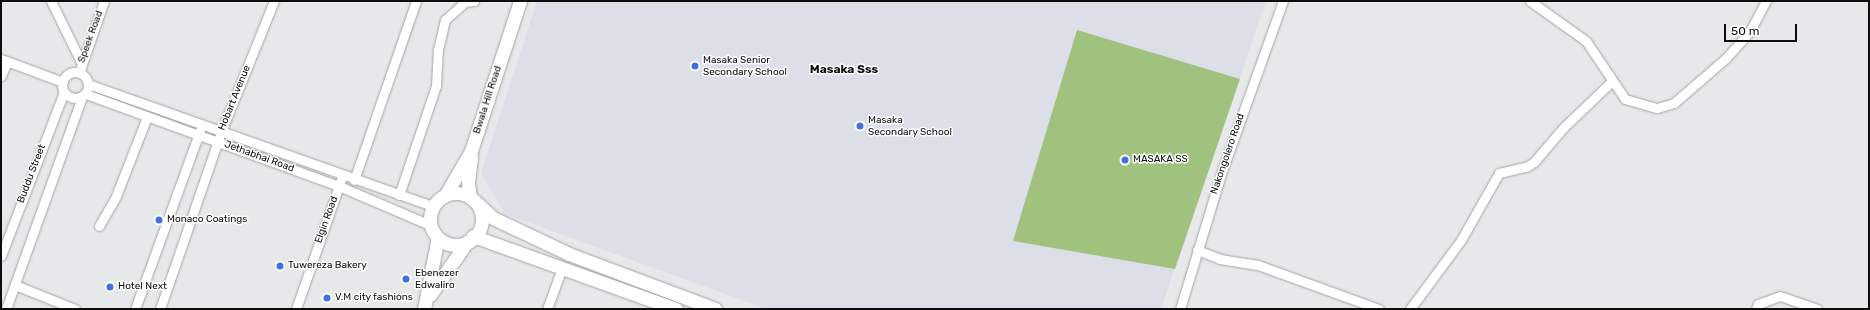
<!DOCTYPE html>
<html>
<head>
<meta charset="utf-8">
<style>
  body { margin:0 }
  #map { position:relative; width:1870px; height:310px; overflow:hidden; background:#e7e8e9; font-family:Rubik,sans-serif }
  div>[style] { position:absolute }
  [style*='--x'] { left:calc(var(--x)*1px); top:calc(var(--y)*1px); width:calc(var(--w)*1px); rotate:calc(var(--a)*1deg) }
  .built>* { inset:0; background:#dcdfe8 }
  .green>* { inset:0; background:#a0c27e }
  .roads { filter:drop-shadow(0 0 1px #a3a4a6) drop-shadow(0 0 1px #a3a4a6) }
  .street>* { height:9px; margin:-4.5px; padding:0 4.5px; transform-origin:4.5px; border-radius:4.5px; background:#fff }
  .street>.ring { margin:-4.5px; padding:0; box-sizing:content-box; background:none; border:9px solid #fff; border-radius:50% }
  .secondary>* { height:13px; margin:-6.5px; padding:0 6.5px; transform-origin:6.5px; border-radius:6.5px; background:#fff }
  .secondary>.ring { margin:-6.5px; padding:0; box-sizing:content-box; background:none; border:13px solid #fff; border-radius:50% }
  .dots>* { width:11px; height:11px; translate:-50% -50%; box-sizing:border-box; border:2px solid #fff; border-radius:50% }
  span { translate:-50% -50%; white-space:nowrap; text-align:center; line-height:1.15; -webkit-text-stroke:3px #fff; paint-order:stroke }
  .street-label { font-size:10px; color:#0c0d0d }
  .poi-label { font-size:10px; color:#0c0d0d }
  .left { translate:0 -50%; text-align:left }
  .quarter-label { font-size:12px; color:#0c0d0d; font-weight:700 }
  .frame { position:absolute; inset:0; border:2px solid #0c0d0d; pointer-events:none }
  .scale { position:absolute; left:1724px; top:24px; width:73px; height:18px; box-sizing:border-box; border:2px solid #0c0d0d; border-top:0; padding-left:5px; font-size:12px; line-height:14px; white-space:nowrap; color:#0c0d0d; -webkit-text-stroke:3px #fff; paint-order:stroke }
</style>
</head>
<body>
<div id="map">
  <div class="built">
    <i style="clip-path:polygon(537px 1px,1266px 1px,1161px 309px,767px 309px,505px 214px,481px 173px)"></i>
  </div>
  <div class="green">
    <i style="clip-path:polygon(1077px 30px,1240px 79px,1175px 269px,1013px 241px)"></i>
  </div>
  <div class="roads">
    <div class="street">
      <i style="--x:51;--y:1;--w:68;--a:63.8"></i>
      <i style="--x:1530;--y:1;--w:69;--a:35.5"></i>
      <i style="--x:1586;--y:41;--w:70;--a:56.1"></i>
      <i style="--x:1625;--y:99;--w:33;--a:16"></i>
      <i style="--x:1657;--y:108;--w:18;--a:-16"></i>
      <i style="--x:1674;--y:103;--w:69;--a:-40.9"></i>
      <i style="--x:1726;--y:58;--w:36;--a:-48"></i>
      <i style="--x:1750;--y:31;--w:34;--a:-62"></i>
      <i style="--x:1;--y:59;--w:66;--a:20.4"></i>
      <i class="ring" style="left:62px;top:72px;width:17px;height:17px"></i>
      <i style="--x:79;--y:73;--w:76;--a:-70.9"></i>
      <i style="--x:1;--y:76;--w:15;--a:-67"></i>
      <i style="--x:88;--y:84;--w:366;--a:19.5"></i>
      <i style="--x:86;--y:94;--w:269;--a:20"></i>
      <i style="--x:339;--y:186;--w:99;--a:23.2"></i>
      <i style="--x:354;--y:180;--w:189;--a:-70.9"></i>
      <i style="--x:399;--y:195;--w:115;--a:-71.3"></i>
      <i style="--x:436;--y:86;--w:36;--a:-87"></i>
      <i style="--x:438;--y:50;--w:31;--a:-77"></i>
      <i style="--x:445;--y:20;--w:27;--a:-42"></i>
      <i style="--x:465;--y:2;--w:9;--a:-6"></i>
      <i style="--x:99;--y:226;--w:34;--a:-60"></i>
      <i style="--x:116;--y:196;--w:85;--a:-68.6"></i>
      <i style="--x:1197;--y:250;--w:25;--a:21"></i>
      <i style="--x:1220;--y:259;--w:38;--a:9"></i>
      <i style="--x:1258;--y:265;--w:129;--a:20"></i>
      <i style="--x:1;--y:256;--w:176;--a:-69"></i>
      <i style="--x:15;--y:285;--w:65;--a:21.8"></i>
      <i style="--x:6;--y:309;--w:225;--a:-70.3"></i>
      <i style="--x:135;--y:309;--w:190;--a:-70"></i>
      <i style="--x:160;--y:309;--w:187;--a:-71"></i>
      <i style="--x:221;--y:132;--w:141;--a:-68"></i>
      <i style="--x:296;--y:309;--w:137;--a:-70.8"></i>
      <i style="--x:547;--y:309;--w:44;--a:-69.9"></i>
      <i style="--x:1180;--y:309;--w:141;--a:-73.1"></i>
      <i style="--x:1221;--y:174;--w:184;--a:-70.3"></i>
      <i style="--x:1410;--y:309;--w:86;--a:-53.5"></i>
      <i style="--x:1461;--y:240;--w:77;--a:-60.4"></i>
      <i style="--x:1499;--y:173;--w:28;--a:-13"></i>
      <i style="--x:1526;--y:167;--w:9;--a:-32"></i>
      <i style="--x:1534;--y:162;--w:45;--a:-49.5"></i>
      <i style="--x:1563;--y:128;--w:68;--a:-43.8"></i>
      <i style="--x:1756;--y:309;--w:5;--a:-68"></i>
      <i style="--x:1758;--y:304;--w:23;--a:-20"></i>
      <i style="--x:1780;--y:296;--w:39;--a:19"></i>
    </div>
    <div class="secondary">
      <i class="ring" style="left:430px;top:193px;width:39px;height:39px"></i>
      <i style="--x:446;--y:194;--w:50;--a:-59.8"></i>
      <i style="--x:471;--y:151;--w:158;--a:-71.9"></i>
      <i style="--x:470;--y:197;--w:15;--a:-98"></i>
      <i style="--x:468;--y:182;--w:25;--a:-83"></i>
      <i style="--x:477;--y:203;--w:22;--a:43"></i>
      <i style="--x:493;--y:218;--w:84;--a:25.3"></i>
      <i style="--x:569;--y:254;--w:156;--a:20.6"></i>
      <i style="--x:473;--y:236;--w:216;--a:19.8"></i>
      <i style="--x:430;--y:295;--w:65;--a:-55.1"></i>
      <i style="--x:424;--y:309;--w:73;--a:-79"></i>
    </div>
  </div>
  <div class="dots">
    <i style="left:695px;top:66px;background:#3e71e1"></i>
    <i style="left:860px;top:126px;background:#3e71e1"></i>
    <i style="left:1125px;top:160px;background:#3e71e1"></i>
    <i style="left:159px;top:220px;background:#3e71e1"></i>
    <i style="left:280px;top:266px;background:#3e71e1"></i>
    <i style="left:406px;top:279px;background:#3e71e1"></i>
    <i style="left:110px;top:287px;background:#3e71e1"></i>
    <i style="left:327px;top:298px;background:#3e71e1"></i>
  </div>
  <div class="street-label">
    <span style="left:91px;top:37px;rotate:-70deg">Speek Road</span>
    <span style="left:235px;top:98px;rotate:-68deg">Hobart Avenue</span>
    <span style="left:488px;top:100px;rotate:-72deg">Bwala Hill Road</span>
    <span style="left:1228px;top:154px;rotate:-71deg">Nakongolero Road</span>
    <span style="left:259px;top:157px;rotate:20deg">Jethabhai Road</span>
    <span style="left:32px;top:174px;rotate:-69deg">Buddu Street</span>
    <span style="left:327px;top:220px;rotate:-70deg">Elgin Road</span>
  </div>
  <div class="poi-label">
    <span class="left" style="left:703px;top:66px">Masaka Senior<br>Secondary School</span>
    <span class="left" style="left:868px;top:126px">Masaka<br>Secondary School</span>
    <span class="left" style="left:1133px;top:160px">MASAKA SS</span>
    <span class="left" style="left:167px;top:220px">Monaco Coatings</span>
    <span class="left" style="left:288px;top:266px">Tuwereza Bakery</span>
    <span class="left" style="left:415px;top:279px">Ebenezer<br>Edwaliro</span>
    <span class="left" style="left:118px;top:287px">Hotel Next</span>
    <span class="left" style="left:335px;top:298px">V.M city fashions</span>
  </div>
  <div class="quarter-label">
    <span style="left:844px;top:70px">Masaka Sss</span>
  </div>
  <div class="frame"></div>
  <div class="scale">50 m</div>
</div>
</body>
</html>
